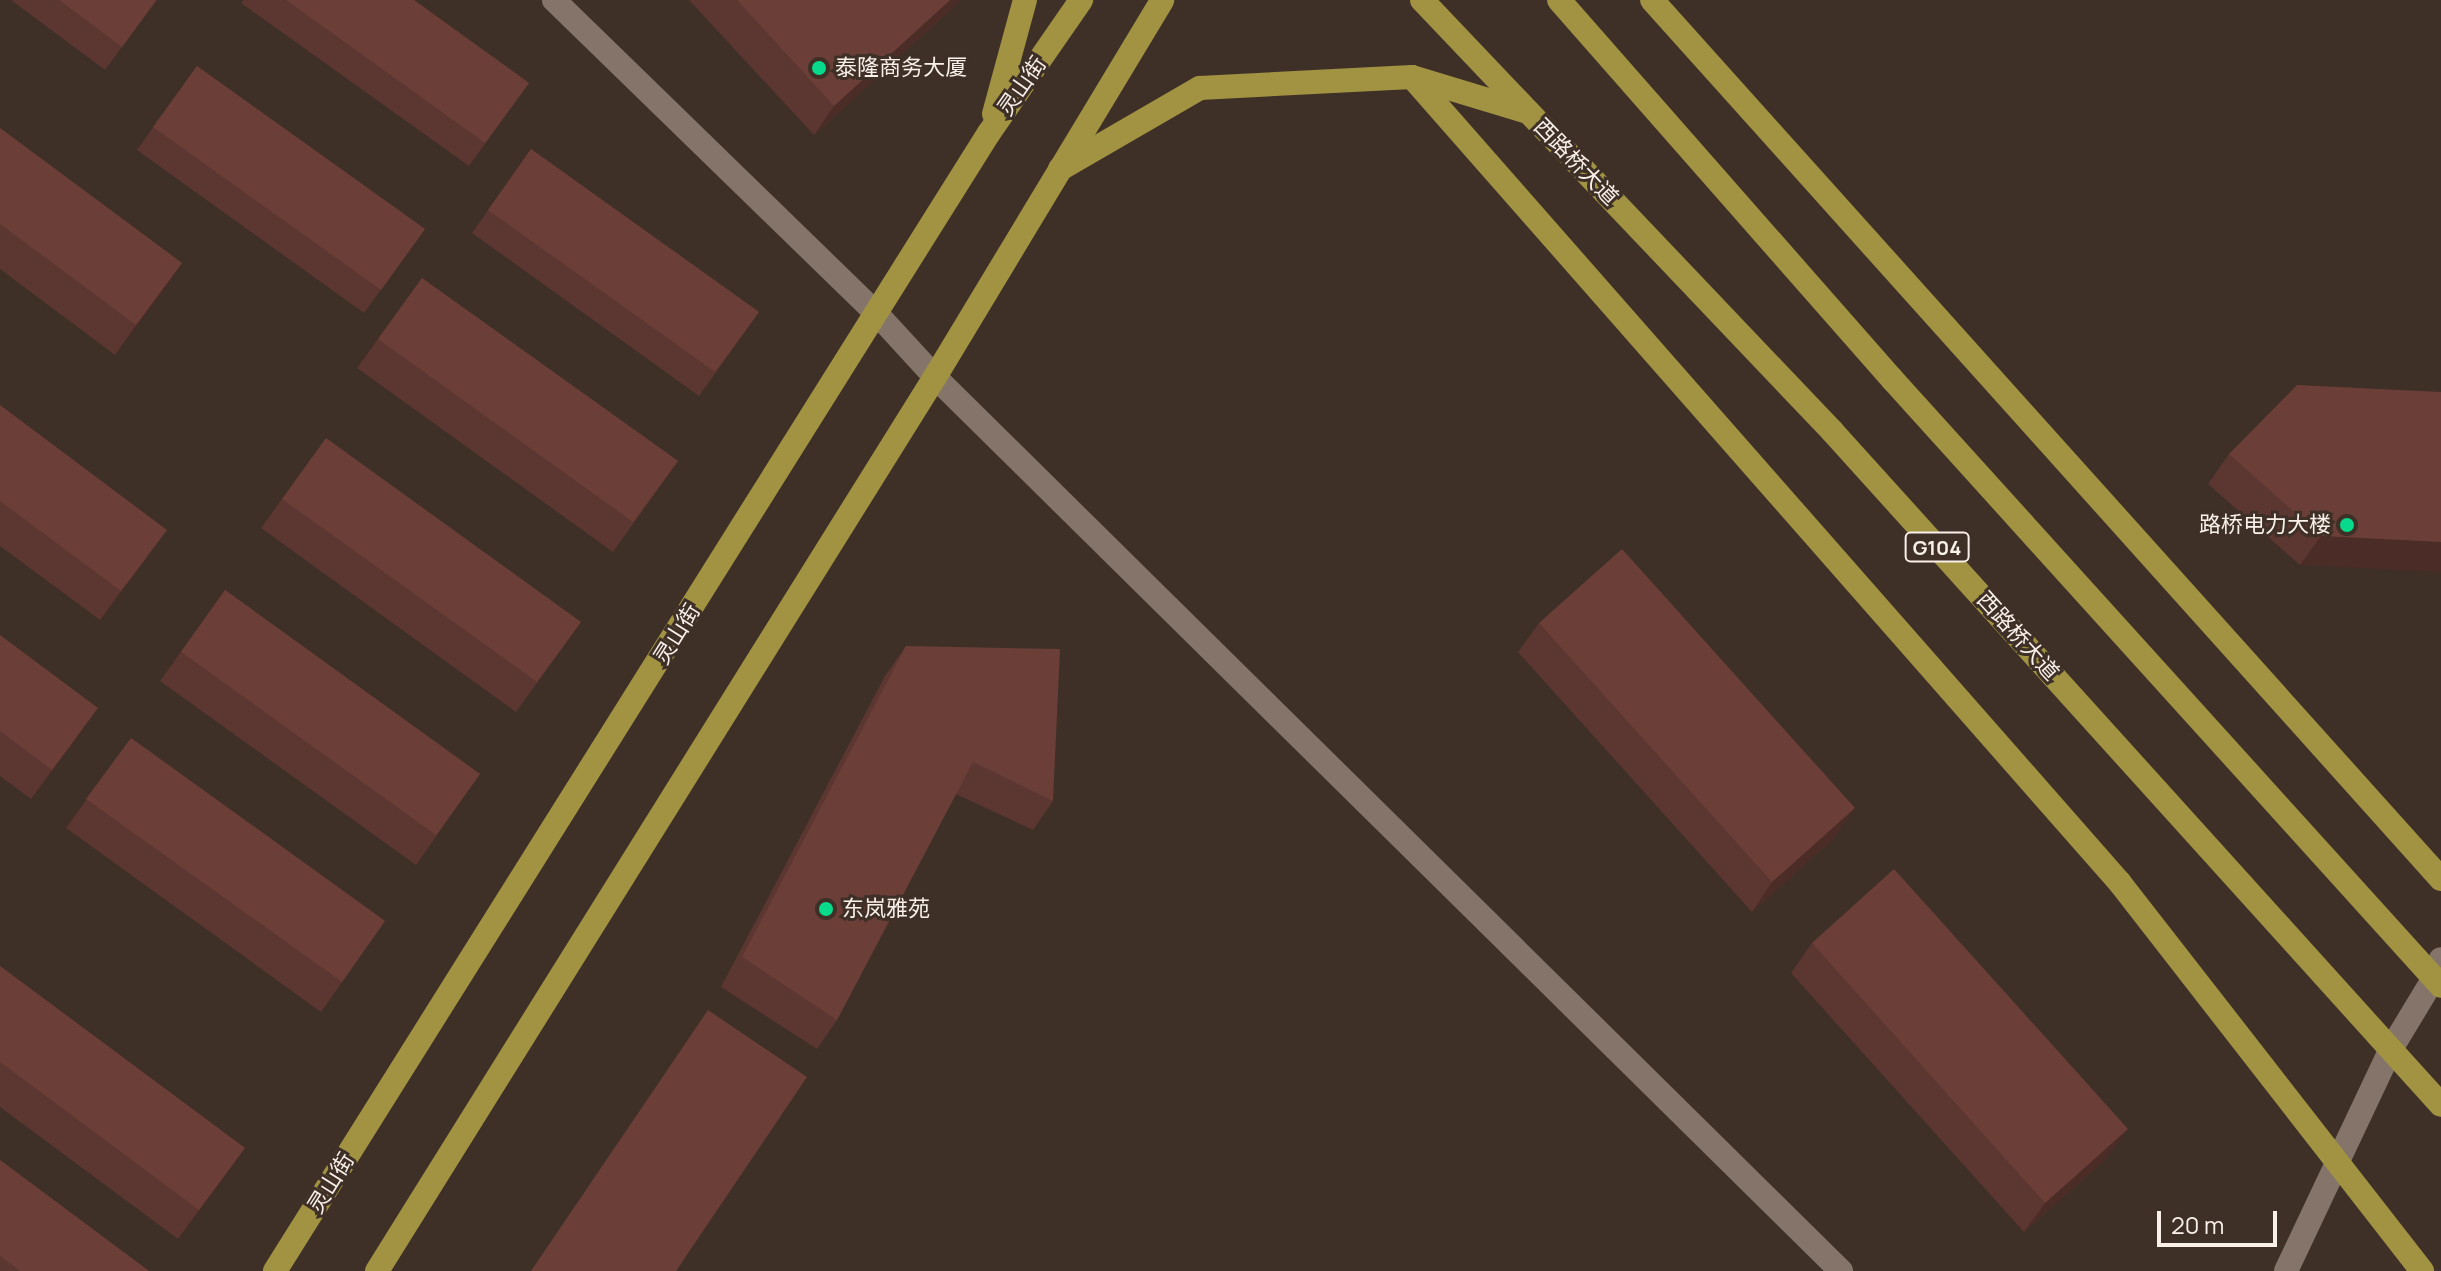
<!DOCTYPE html>
<html>
<head>
<meta charset="utf-8">
<style>
  body { margin:0 }
  #map { position:relative; width:2441px; height:1271px; overflow:hidden; background:#3e3027; font-family:Manrope,"Noto Sans SC",sans-serif }
  div>[style] { position:absolute }
  [style*='--x'] { left:calc(var(--x)*1px); top:calc(var(--y)*1px); width:calc(var(--w)*1px); rotate:calc(var(--a)*1deg) }
  .minor>* { height:24px; margin:-12px; padding:0 12px; transform-origin:12px; border-radius:12px; background:#847469 }
  .major>* { height:24px; margin:-12px; padding:0 12px; transform-origin:12px; border-radius:12px; background:#a19342 }
  .wall>* { inset:0; background:#5c3630 }
  .shaded-wall>* { inset:0; background:#4b2c27 }
  .building>* { inset:0; background:#6b3f38 }
  .dots>* { width:22px; height:22px; translate:-50% -50%; box-sizing:border-box; border:4px solid #3e3027; border-radius:50% }
  span { translate:-50% -50%; white-space:nowrap; text-align:center; line-height:1.15; -webkit-text-stroke:6px #3e3027; paint-order:stroke }
  .shield-label span { padding:2px 6px; background:#3e3027; border:2px solid; border-radius:6px; -webkit-text-stroke-width:0 }
  .shield-label { font-size:20px; color:#f9f0ea; font-weight:700 }
  .poi-label { font-size:22px; color:#f9f0ea }
  .left { translate:0 -50%; text-align:left }
  .right { translate:-100% -50%; text-align:right }
  .street-label { font-size:22px; color:#f9f0ea }
  .scale { position:absolute; left:2157px; top:1211px; width:120px; height:36px; box-sizing:border-box; border:4px solid #f9f0ea; border-top:0; padding-left:10px; font-size:24px; line-height:28px; white-space:nowrap; color:#f9f0ea; -webkit-text-stroke:6px #3e3027; paint-order:stroke }
</style>
</head>
<body>
<div id="map">
  <div class="minor">
    <i style="--x:554;--y:0;--w:452;--a:44.2"></i>
    <i style="--x:878;--y:315;--w:84;--a:47.4"></i>
    <i style="--x:935;--y:377;--w:1273;--a:44.62"></i>
    <i style="--x:2286;--y:1271;--w:246;--a:-64.7"></i>
    <i style="--x:2391;--y:1049;--w:83;--a:-58.8"></i>
    <i style="--x:2434;--y:978;--w:20;--a:-70"></i>
  </div>
  <div class="major">
    <i style="--x:1422;--y:0;--w:595;--a:46.43"></i>
    <i style="--x:1832;--y:431;--w:908;--a:47.9"></i>
    <i style="--x:1559;--y:0;--w:505;--a:48.7"></i>
    <i style="--x:1892;--y:379;--w:818;--a:47.87"></i>
    <i style="--x:1652;--y:0;--w:1181;--a:48.09"></i>
    <i style="--x:1412;--y:77;--w:1073;--a:48.7"></i>
    <i style="--x:2120;--y:883;--w:492;--a:52.1"></i>
    <i style="--x:994;--y:114;--w:118;--a:-74.8"></i>
    <i style="--x:1060;--y:169;--w:162;--a:-30.1"></i>
    <i style="--x:1200;--y:88;--w:212;--a:-3"></i>
    <i style="--x:1412;--y:77;--w:121;--a:16.8"></i>
    <i style="--x:275;--y:1271;--w:1343;--a:-57.9"></i>
    <i style="--x:989;--y:133;--w:162;--a:-55.3"></i>
    <i style="--x:377;--y:1271;--w:1054;--a:-58.03"></i>
    <i style="--x:935;--y:377;--w:440;--a:-58.9"></i>
  </div>
  <div class="wall">
    <i style="clip-path:polygon(11px 0,157px 0,105px 70px)"></i>
    <i style="clip-path:polygon(244px 0,414px 0,529px 83px,469px 166px,241px 3px)"></i>
    <i style="clip-path:polygon(689px 0,961px 0,814px 135px)"></i>
    <i style="clip-path:polygon(197px 66px,425px 229px,364px 313px,137px 150px)"></i>
    <i style="clip-path:polygon(0 128px,182px 263px,115px 355px,0 269px)"></i>
    <i style="clip-path:polygon(531px 149px,759px 312px,699px 396px,472px 233px)"></i>
    <i style="clip-path:polygon(422px 278px,678px 461px,613px 552px,357px 368px)"></i>
    <i style="clip-path:polygon(2441px 392px,2300px 565px,2208px 484px,2229px 454px)"></i>
    <i style="clip-path:polygon(0 405px,146px 559px,100px 620px,0 546px)"></i>
    <i style="clip-path:polygon(282px 499px,581px 622px,516px 712px,261px 528px)"></i>
    <i style="clip-path:polygon(225px 590px,480px 774px,416px 865px,160px 681px)"></i>
    <i style="clip-path:polygon(1539px 623px,1834px 838px,1752px 912px,1518px 652px)"></i>
    <i style="clip-path:polygon(0 635px,77px 738px,31px 799px,0 776px)"></i>
    <i style="clip-path:polygon(906px 646px,1053px 801px,1033px 830px,956px 794px,837px 1020px,817px 1049px,721px 987px,885px 676px)"></i>
    <i style="clip-path:polygon(131px 738px,385px 921px,321px 1012px,66px 828px)"></i>
    <i style="clip-path:polygon(1812px 943px,2107px 1158px,2024px 1232px,1791px 973px)"></i>
    <i style="clip-path:polygon(0 966px,245px 1148px,178px 1239px,0 1107px)"></i>
    <i style="clip-path:polygon(0 1160px,149px 1271px,0 1271px)"></i>
  </div>
  <div class="shaded-wall">
    <i style="clip-path:polygon(950px 0,961px 0,814px 135px,834px 106px)"></i>
    <i style="clip-path:polygon(182px 263px,162px 293px,115px 355px,136px 325px)"></i>
    <i style="clip-path:polygon(167px 530px,146px 559px,100px 620px,121px 591px)"></i>
    <i style="clip-path:polygon(2321px 536px,2441px 542px,2441px 572px,2300px 565px)"></i>
    <i style="clip-path:polygon(98px 708px,77px 738px,31px 799px,52px 770px)"></i>
    <i style="clip-path:polygon(1855px 808px,1834px 838px,1752px 912px,1772px 882px)"></i>
    <i style="clip-path:polygon(2128px 1129px,2107px 1158px,2024px 1232px,2045px 1203px)"></i>
    <i style="clip-path:polygon(245px 1148px,224px 1178px,178px 1239px,199px 1210px)"></i>
  </div>
  <div class="building">
    <i style="clip-path:polygon(59px 0,156px 0,122px 47px)"></i>
    <i style="clip-path:polygon(286px 0,414px 0,529px 83px,485px 143px)"></i>
    <i style="clip-path:polygon(737px 0,950px 0,834px 106px)"></i>
    <i style="clip-path:polygon(197px 66px,425px 229px,381px 290px,153px 127px)"></i>
    <i style="clip-path:polygon(0 128px,182px 263px,136px 325px,0 224px)"></i>
    <i style="clip-path:polygon(531px 149px,759px 312px,715px 372px,488px 210px)"></i>
    <i style="clip-path:polygon(422px 278px,678px 461px,633px 522px,378px 339px)"></i>
    <i style="clip-path:polygon(2297px 385px,2441px 392px,2441px 542px,2321px 536px,2229px 454px)"></i>
    <i style="clip-path:polygon(0 405px,167px 530px,121px 591px,0 501px)"></i>
    <i style="clip-path:polygon(326px 438px,581px 622px,537px 682px,282px 499px)"></i>
    <i style="clip-path:polygon(1622px 549px,1855px 808px,1772px 882px,1539px 623px)"></i>
    <i style="clip-path:polygon(225px 590px,480px 774px,436px 835px,181px 652px)"></i>
    <i style="clip-path:polygon(0 635px,98px 708px,52px 770px,0 731px)"></i>
    <i style="clip-path:polygon(906px 646px,1060px 649px,1053px 801px,973px 762px,837px 1020px,742px 957px)"></i>
    <i style="clip-path:polygon(131px 738px,385px 921px,342px 982px,86px 799px)"></i>
    <i style="clip-path:polygon(1894px 869px,2128px 1129px,2045px 1203px,1812px 943px)"></i>
    <i style="clip-path:polygon(0 966px,245px 1148px,199px 1210px,0 1062px)"></i>
    <i style="clip-path:polygon(708px 1010px,807px 1077px,676px 1271px,531px 1271px)"></i>
    <i style="clip-path:polygon(0 1160px,149px 1271px,20px 1271px,0 1256px)"></i>
  </div>
  <div class="dots">
    <i style="left:819px;top:68px;background:#08d98b"></i>
    <i style="left:2347px;top:525px;background:#08d98b"></i>
    <i style="left:826px;top:909px;background:#08d98b"></i>
  </div>
  <div class="shield-label">
    <span style="left:1937px;top:547px">G104</span>
  </div>
  <div class="poi-label">
    <span class="left" style="left:835px;top:68px">泰隆商务大厦</span>
    <span class="right" style="left:2331px;top:525px">路桥电力大楼</span>
    <span class="left" style="left:842px;top:909px">东岚雅苑</span>
  </div>
  <div class="street-label">
    <span style="left:1022px;top:86px;rotate:-55deg">灵山街</span>
    <span style="left:1576px;top:162px;rotate:46deg">西路桥大道</span>
    <span style="left:677px;top:634px;rotate:-58deg">灵山街</span>
    <span style="left:2018px;top:636px;rotate:48deg">西路桥大道</span>
    <span style="left:331px;top:1183px;rotate:-58deg">灵山街</span>
  </div>
  <div class="scale">20 m</div>
</div>
</body>
</html>
